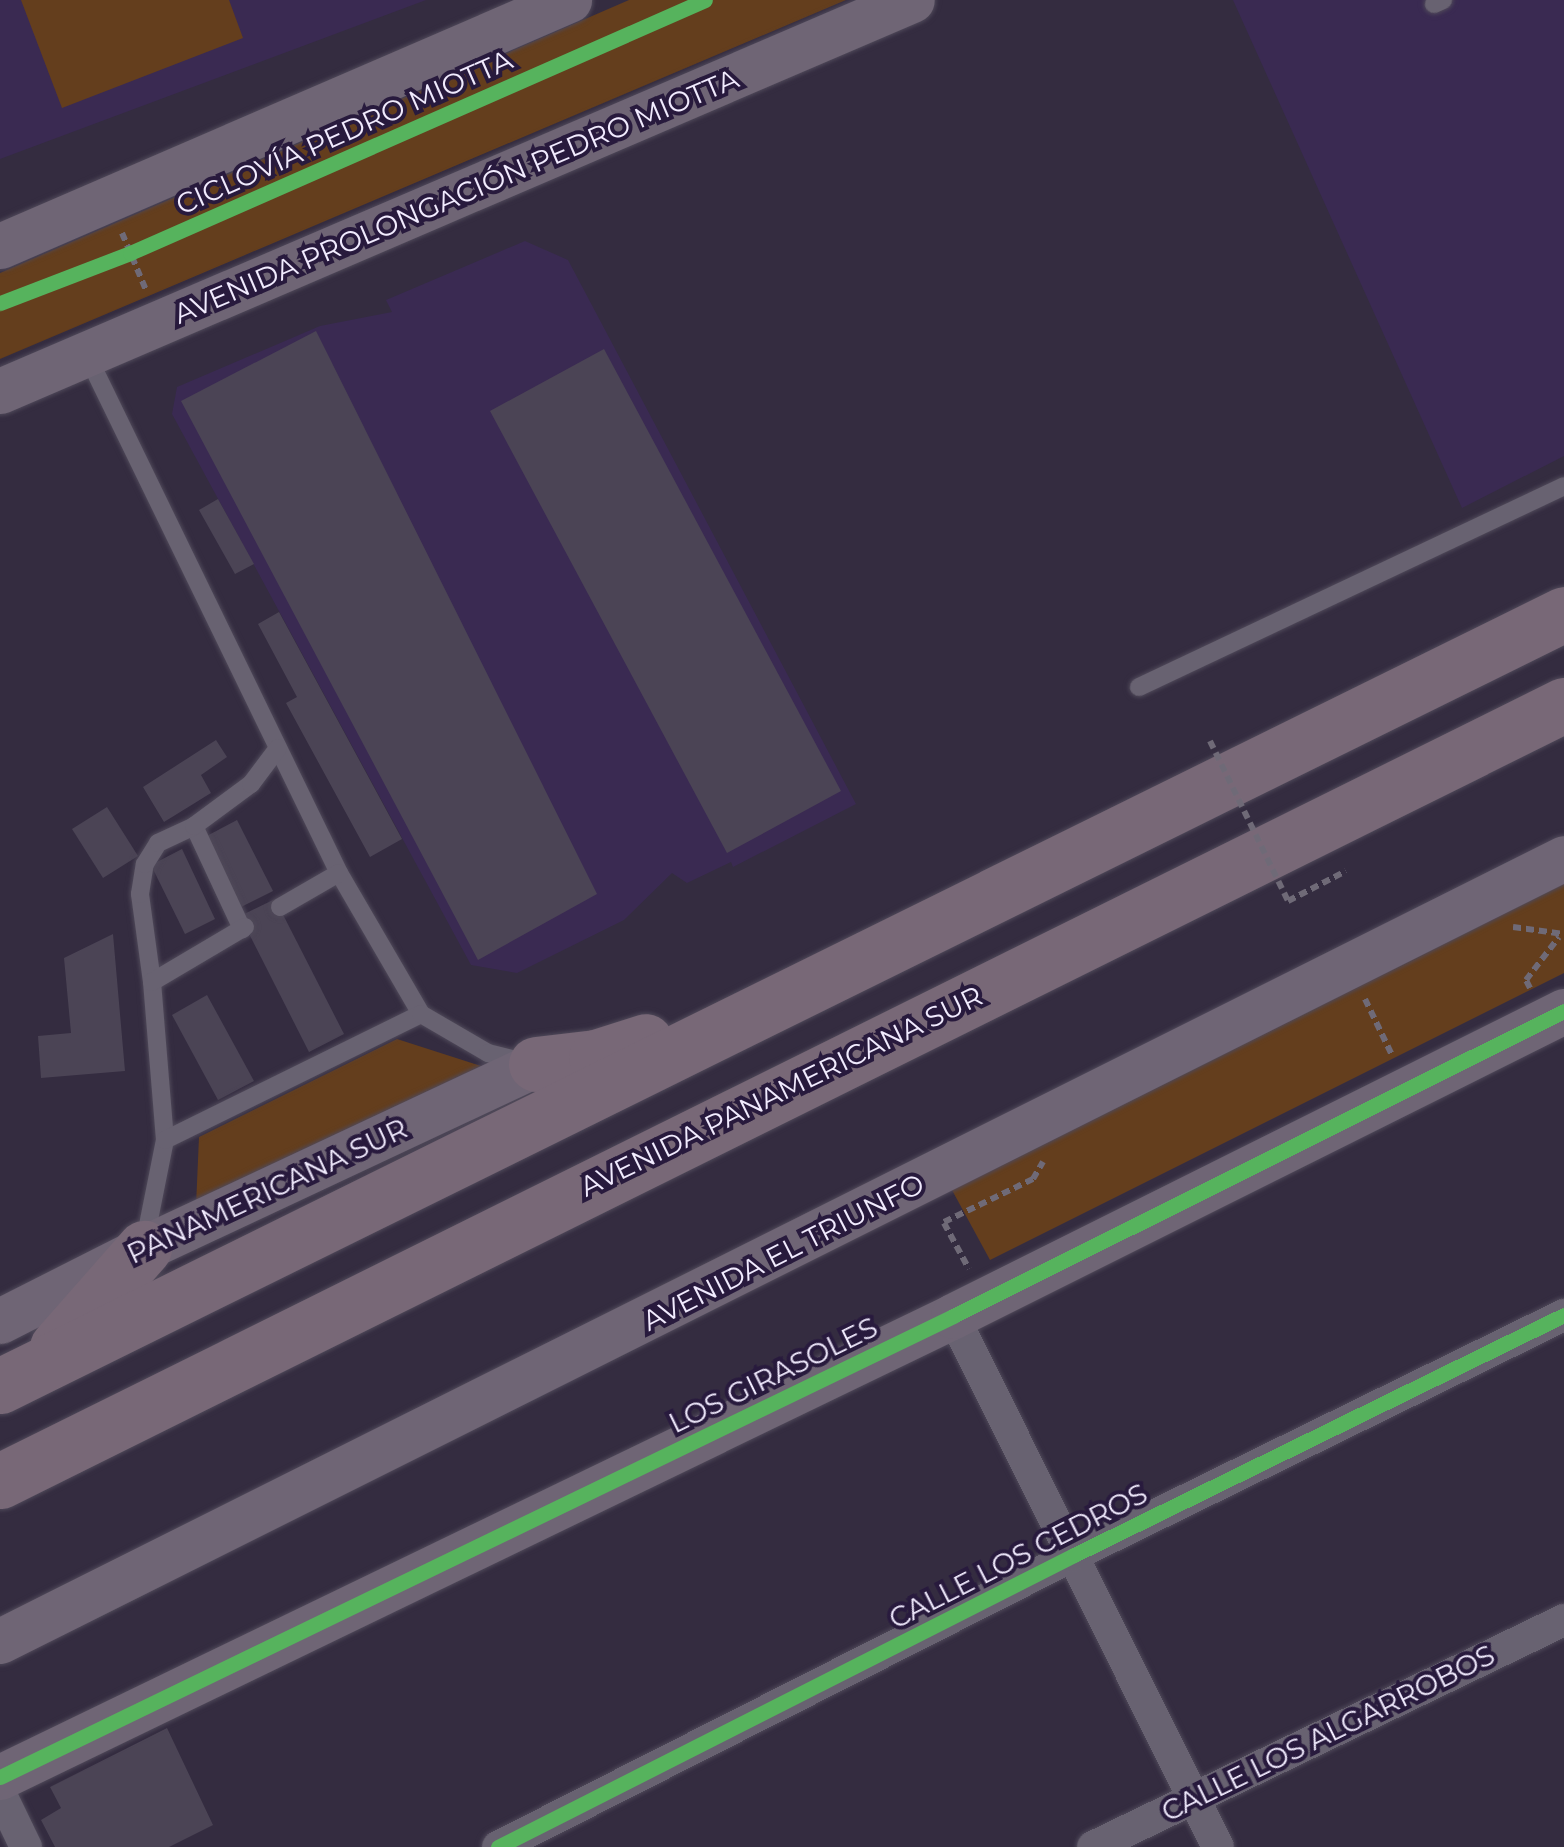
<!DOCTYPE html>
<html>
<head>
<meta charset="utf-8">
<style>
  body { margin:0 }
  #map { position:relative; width:1564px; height:1847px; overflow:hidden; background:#342c40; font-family:Montserrat,sans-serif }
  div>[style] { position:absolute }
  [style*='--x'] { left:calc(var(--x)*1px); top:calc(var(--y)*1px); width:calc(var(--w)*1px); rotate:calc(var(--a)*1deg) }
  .built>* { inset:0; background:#3a2a52 }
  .green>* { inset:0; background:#643e1d }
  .building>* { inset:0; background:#4b4455 }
  .path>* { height:6px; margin-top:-3px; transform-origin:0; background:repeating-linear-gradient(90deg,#6f6a77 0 8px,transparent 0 13px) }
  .roads { filter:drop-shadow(0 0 2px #4f4959) drop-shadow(0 0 2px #4f4959) }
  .lane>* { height:18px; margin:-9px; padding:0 9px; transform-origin:9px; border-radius:9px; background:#686271 }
  .street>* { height:32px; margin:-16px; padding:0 16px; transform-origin:16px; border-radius:16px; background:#686271 }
  .secondary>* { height:45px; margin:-22.5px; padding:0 22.5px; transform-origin:22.5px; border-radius:22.5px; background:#6f6575 }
  .highway>* { height:55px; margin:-27.5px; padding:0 27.5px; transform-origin:27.5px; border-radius:27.5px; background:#786877 }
  .path-bridge>* { height:6px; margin-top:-3px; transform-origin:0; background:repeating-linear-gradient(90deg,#6f6a77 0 8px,transparent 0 13px) }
  .cycleway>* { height:15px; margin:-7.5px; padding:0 7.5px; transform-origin:7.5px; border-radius:7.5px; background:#56b35d }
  span { translate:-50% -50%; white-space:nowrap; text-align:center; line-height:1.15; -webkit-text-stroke:8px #281a3d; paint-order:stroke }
  .street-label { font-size:28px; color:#f1ebfe }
</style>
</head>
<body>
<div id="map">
  <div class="built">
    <i style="clip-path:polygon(0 0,426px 0,0 159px)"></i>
    <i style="clip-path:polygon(1233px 0,1564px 0,1564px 456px,1462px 508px)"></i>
    <i style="clip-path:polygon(525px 241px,568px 260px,856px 804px,733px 867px,731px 862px,687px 883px,672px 873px,624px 920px,517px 973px,471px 965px,172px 414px,177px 387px,320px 326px,392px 312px,386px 300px)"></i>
  </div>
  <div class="green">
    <i style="clip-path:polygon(21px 0,229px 0,243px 38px,62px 108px)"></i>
    <i style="clip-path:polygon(629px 0,846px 0,0 359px,0 273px)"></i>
    <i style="clip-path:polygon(1564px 876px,1564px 973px,990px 1260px,946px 1179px)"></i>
    <i style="clip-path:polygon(397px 1039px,481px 1066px,196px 1206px,199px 1137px)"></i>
  </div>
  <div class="building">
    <i style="clip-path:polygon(316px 331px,597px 894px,478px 960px,181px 401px)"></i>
    <i style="clip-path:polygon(604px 349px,841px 791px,727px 853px,490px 411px)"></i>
    <i style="clip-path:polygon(218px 499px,254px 564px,235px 574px,199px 510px)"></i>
    <i style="clip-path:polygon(279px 612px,402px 839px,370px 857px,286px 703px,297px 697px,258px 624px)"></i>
    <i style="clip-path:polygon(216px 740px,227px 757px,201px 775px,211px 793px,164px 822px,143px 787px)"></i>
    <i style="clip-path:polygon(107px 807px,138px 856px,103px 878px,72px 829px)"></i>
    <i style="clip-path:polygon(237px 820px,273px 891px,239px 908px,203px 838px)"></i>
    <i style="clip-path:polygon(182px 849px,215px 919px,185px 934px,151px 865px)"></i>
    <i style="clip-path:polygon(275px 899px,344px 1034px,309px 1052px,240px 916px)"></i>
    <i style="clip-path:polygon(113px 934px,125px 1071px,41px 1078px,38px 1036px,71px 1033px,64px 958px)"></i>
    <i style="clip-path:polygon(207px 995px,254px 1081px,218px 1100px,172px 1015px)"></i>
    <i style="clip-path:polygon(167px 1728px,213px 1825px,169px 1847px,55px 1847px,41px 1820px,61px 1808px,50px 1787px)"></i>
  </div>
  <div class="path">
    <i style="--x:122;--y:233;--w:62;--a:67.2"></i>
    <i style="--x:1288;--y:901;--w:65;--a:-27.3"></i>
    <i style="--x:1513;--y:927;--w:51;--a:7.8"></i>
    <i style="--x:1530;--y:988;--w:9;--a:-117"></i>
    <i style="--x:1526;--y:980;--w:54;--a:-52.5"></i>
    <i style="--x:1365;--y:999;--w:62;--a:64.3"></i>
    <i style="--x:944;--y:1222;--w:99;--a:-25.8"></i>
    <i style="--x:1033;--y:1179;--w:20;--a:-60"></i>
    <i style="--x:944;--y:1223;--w:52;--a:61.5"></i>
  </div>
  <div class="roads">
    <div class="lane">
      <i style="--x:1434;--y:4;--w:10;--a:-24"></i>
      <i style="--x:87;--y:355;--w:576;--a:64.06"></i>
      <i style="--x:339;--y:873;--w:163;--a:59.8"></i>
      <i style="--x:1139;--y:687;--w:470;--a:-25.3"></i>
      <i style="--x:194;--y:826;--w:114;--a:65"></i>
      <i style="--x:280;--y:907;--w:68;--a:-30"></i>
      <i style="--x:152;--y:982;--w:89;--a:-97.8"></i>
      <i style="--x:140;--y:894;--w:30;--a:-81"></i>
      <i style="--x:145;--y:864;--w:25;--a:-58"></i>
      <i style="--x:158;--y:843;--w:40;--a:-25"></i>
      <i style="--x:194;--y:826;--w:71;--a:-36.4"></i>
      <i style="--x:251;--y:784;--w:45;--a:-53.1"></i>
      <i style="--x:165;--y:1140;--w:159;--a:-94.7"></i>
      <i style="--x:152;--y:982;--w:108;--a:-30.6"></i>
      <i style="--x:144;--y:1245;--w:107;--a:-78.7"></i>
      <i style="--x:165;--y:1140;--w:285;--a:-26.2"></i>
      <i style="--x:421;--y:1014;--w:78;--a:30.2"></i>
      <i style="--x:488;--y:1053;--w:34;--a:14"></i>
    </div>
    <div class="street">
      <i style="--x:953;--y:1316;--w:593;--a:63.48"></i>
      <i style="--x:0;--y:1793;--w:60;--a:64.3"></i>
      <i style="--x:498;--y:1847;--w:646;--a:-26.88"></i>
      <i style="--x:1074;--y:1555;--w:546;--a:-26.1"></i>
      <i style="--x:1093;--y:1847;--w:523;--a:-25.73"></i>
    </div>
    <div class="secondary">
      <i style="--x:0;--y:246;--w:620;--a:-23.38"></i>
      <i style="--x:0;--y:391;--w:992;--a:-23.21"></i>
      <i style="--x:0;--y:1321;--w:161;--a:-26.9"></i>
      <i style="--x:144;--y:1248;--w:433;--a:-25.1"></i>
      <i style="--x:0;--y:1641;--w:1749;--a:-26.59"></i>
      <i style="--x:0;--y:1777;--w:1059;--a:-25.81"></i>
      <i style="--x:953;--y:1316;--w:683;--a:-26.53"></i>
    </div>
    <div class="highway">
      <i style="--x:536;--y:1064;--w:60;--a:-6.7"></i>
      <i style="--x:596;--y:1057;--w:52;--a:-17.7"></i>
      <i style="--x:57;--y:1347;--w:132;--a:-48.7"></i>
      <i style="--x:0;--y:1386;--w:1744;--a:-26.27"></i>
      <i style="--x:0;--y:1481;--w:1746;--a:-26.39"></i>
    </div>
  </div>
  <div class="path-bridge">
    <i style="--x:1210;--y:741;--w:178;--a:64"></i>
  </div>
  <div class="cycleway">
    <i style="--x:0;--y:303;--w:139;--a:-21"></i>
    <i style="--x:130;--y:253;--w:628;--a:-23.75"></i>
    <i style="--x:0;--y:1777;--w:1059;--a:-25.81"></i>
    <i style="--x:953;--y:1316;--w:683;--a:-26.53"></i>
    <i style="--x:498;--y:1847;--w:646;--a:-26.88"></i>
    <i style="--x:1074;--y:1555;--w:546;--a:-26.1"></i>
  </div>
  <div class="street-label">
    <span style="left:344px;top:132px;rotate:-24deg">CICLOVÍA PEDRO MIOTTA</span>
    <span style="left:456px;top:196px;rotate:-23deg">AVENIDA PROLONGACIÓN PEDRO MIOTTA</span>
    <span style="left:781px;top:1091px;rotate:-26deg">AVENIDA PANAMERICANA SUR</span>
    <span style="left:267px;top:1191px;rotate:-25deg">PANAMERICANA SUR</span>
    <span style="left:783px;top:1252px;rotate:-27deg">AVENIDA EL TRIUNFO</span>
    <span style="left:773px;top:1375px;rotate:-26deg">LOS GIRASOLES</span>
    <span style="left:1018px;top:1556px;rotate:-27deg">CALLE LOS CEDROS</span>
    <span style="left:1328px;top:1733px;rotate:-26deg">CALLE LOS ALGARROBOS</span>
  </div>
</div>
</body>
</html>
